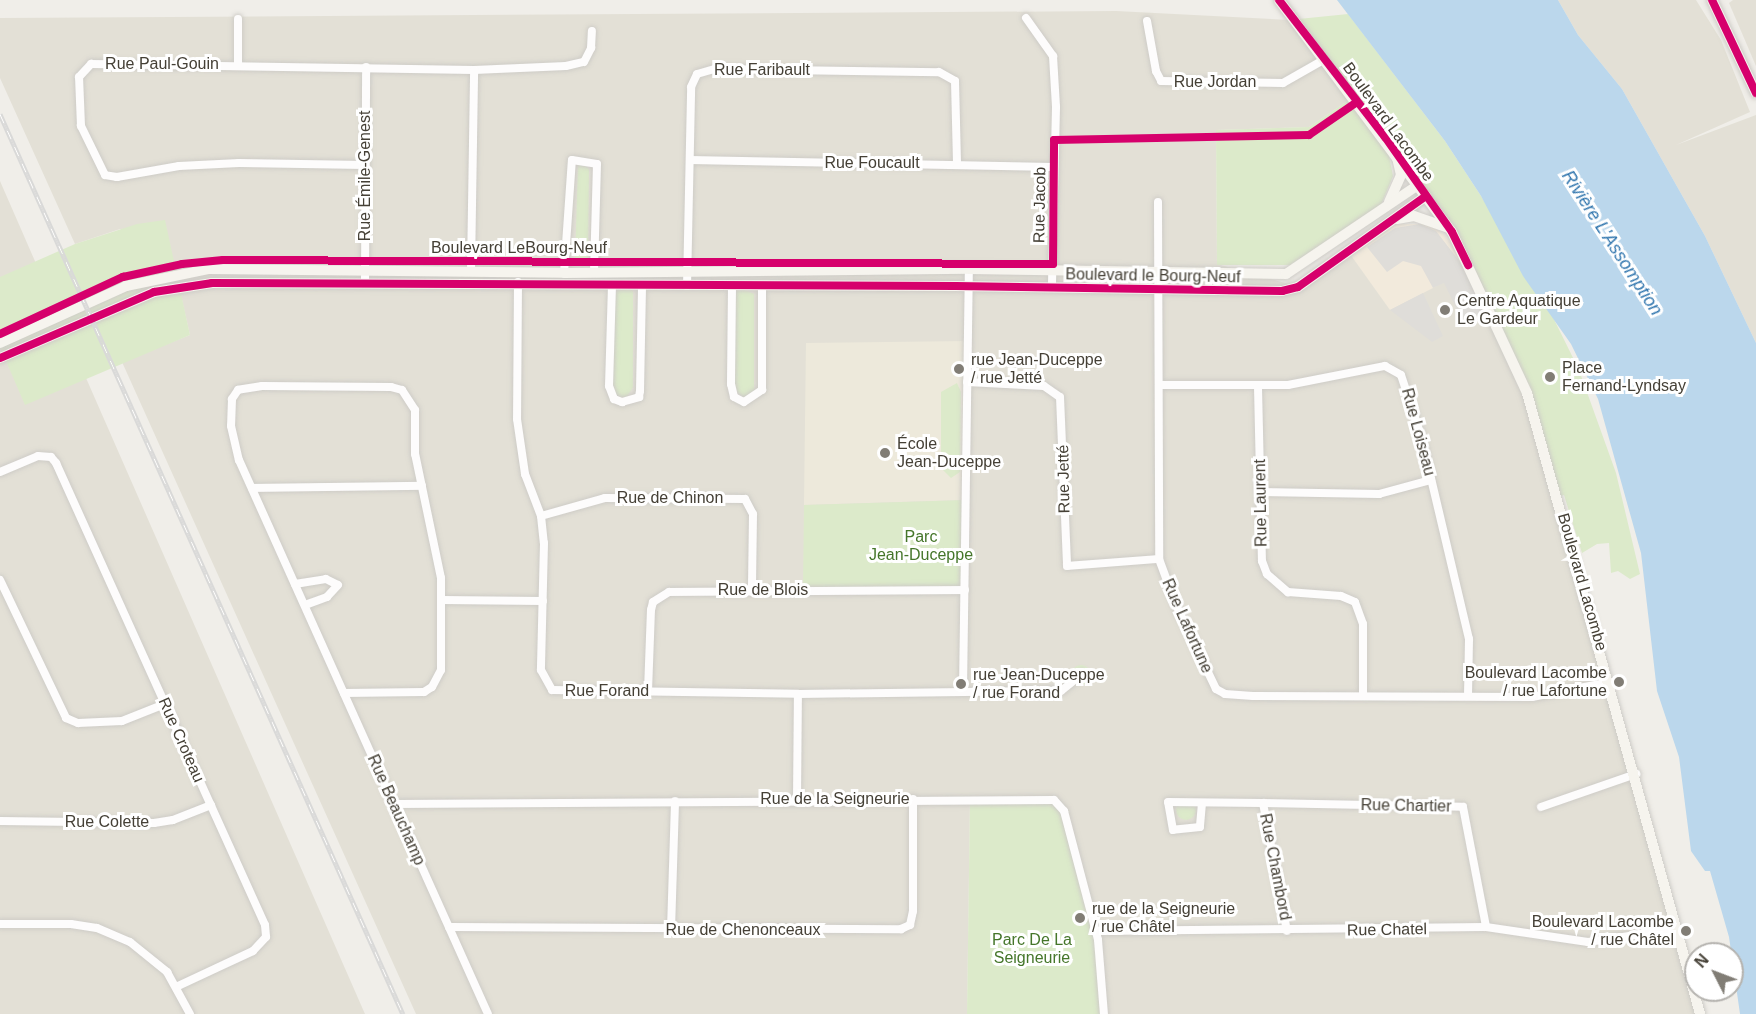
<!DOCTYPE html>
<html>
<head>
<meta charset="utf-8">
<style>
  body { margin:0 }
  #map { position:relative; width:1756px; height:1014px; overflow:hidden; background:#f0eee9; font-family:Helvetica,sans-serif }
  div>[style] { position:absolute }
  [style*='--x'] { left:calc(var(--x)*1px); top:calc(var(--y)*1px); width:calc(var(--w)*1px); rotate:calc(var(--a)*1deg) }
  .residential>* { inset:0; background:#e3e0d6 }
  .commercial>* { inset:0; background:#f2eadc }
  .education>* { inset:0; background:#ede9db }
  .green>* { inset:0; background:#dceaca }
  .round { border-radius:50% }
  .parking>* { inset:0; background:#dfddd9 }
  .water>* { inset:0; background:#bbd7ec }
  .roads { filter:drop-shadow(0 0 2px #ceccc7) drop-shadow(0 0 2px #ceccc7) }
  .street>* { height:8px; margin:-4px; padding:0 4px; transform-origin:4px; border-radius:4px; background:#fdfcfc }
  .secondary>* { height:10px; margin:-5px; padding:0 5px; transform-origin:5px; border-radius:5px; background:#f6f4ee }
  .rail>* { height:5px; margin-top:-2.5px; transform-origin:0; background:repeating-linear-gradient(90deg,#fff 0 9px,#d9d9d8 0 18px); box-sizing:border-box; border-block:2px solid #d9d9d8 }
  .cycleway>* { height:8px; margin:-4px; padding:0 4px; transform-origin:4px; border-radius:4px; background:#d6006c }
  .dots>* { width:16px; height:16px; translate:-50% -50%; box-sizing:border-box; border:3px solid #fff; border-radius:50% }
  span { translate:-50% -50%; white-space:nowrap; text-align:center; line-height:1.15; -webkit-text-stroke:6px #fff; paint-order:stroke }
  .street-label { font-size:16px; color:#454036 }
  .poi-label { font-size:16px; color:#454036 }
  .left { translate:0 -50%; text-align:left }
  .right { translate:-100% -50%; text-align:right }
  .park-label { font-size:16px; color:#45762a }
  .water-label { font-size:18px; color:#3176ae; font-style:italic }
  .north { position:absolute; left:1684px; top:942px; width:60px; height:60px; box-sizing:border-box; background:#fff; border:2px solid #b5b3af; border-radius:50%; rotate:312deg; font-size:16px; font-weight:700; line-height:24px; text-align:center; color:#454036 }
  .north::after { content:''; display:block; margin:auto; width:21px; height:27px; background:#817d75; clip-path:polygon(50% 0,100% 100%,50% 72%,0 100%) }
</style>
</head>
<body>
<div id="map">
  <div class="residential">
    <i style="clip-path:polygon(1558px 0,1696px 0,1721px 40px,1750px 112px,1676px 145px,1756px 115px,1756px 343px,1705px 236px,1622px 89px,1578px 35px)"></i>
    <i style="clip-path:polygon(1733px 0,1756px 0,1756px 66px,1729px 3px)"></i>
    <i style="clip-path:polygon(1116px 11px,1289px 20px,1349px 100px,1309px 127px,1216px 130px,1217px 264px,1299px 287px,1350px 254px,1470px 269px,1527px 393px,1700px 1014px,1103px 1014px,970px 799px,967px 1014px,416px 1014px,122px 362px,190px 335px,172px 256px,120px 229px,75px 244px,0 78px,0 18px)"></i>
    <i style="clip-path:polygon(0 181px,79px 362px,365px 1014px,0 1014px)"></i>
  </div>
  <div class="commercial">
    <i style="clip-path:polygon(1396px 224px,1427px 224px,1444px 234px,1470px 269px,1390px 310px,1350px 254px)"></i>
  </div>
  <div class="education">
    <i style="clip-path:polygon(968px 341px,966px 500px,804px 505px,806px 343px)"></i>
  </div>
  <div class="green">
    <i style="clip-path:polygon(1348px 14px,1445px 141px,1481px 196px,1544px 299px,1579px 370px,1616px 473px,1640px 574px,1630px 579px,1618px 571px,1611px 573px,1609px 543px,1597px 544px,1582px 553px,1564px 495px,1558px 497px,1528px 396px,1452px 232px,1387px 146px,1393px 176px,1381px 205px,1290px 265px,1217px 265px,1216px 130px,1309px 127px,1349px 100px,1289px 20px)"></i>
    <i style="clip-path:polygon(583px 164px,589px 169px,588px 259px,581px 264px,575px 260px,578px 165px)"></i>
    <i style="clip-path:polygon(165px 220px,190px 335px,25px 405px,0 347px,0 277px,75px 244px,137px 224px)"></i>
    <i style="clip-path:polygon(627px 287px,633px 291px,633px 387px,626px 398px,616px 396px,613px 385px,615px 294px,619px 289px)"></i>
    <i style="clip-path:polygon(740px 288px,754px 294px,754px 391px,744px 398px,734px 389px,734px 292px)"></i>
    <i style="clip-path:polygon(957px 383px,961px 392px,960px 472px,951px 478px,941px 468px,941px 392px)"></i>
    <i style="clip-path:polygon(966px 500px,965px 590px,803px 590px,804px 505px)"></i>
    <i class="round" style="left:1071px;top:665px;width:20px;height:20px"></i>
    <i style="clip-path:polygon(1031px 797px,1061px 806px,1098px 943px,1103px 1014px,967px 1014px,970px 799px)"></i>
    <i class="round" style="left:1176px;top:800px;width:20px;height:20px"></i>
  </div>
  <div class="parking">
    <i style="clip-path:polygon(1420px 224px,1436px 231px,1467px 271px,1483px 311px,1464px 324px,1444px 283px,1433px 288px,1421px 266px,1403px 261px,1387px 272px,1367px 247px,1395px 228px)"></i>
    <i style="clip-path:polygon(1423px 293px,1443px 336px,1432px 342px,1390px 310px)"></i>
  </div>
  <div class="water">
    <i style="clip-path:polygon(1337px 0,1558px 0,1578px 35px,1622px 89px,1705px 236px,1756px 343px,1756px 1014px,1740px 1014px,1729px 937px,1710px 871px,1705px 871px,1691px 851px,1679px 757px,1657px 691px,1641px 553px,1598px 399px,1571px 344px,1523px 276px,1481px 196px,1445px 141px)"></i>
  </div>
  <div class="roads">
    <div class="street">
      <i style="--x:1026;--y:18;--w:47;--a:54.6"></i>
      <i style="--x:1053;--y:56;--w:51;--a:86.6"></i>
      <i style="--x:1056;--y:107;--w:181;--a:91.3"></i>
      <i style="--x:1147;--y:21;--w:51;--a:79.8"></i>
      <i style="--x:1156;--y:71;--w:11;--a:63"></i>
      <i style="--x:1161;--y:81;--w:122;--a:0.9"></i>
      <i style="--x:1283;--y:83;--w:48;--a:-29.7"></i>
      <i style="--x:238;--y:64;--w:45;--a:-90"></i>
      <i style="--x:690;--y:160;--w:363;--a:1.1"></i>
      <i style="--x:365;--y:165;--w:126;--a:-179.1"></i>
      <i style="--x:239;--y:163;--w:60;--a:177.1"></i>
      <i style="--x:179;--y:166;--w:63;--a:169.9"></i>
      <i style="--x:117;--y:177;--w:12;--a:-171"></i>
      <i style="--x:105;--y:175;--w:55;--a:-116.1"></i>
      <i style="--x:81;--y:126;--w:49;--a:-92.3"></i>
      <i style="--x:79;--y:77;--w:18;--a:-47"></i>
      <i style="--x:91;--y:64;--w:383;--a:0.9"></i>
      <i style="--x:474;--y:70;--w:92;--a:-2.5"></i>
      <i style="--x:566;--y:66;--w:18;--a:-13"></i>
      <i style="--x:584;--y:62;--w:16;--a:-63"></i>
      <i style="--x:591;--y:48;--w:17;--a:-87"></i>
      <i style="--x:1158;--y:202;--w:357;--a:89.8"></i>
      <i style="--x:1159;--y:559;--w:49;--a:69.7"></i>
      <i style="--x:1176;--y:605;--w:93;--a:64.5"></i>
      <i style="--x:1216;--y:689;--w:10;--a:29"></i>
      <i style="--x:1225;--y:694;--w:28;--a:4"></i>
      <i style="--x:1253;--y:696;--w:279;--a:0.2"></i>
      <i style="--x:1532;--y:697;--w:79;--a:-10.9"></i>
      <i style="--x:471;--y:269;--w:199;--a:-89.1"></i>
      <i style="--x:564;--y:273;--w:113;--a:-86"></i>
      <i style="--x:572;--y:160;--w:25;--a:9"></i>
      <i style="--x:597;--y:164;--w:108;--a:91.6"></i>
      <i style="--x:518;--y:282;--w:137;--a:90.4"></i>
      <i style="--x:517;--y:419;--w:56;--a:81.7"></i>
      <i style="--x:525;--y:474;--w:45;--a:69.1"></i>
      <i style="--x:541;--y:516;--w:27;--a:84"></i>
      <i style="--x:544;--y:543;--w:127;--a:91.4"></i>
      <i style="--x:541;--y:670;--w:23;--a:61"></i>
      <i style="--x:552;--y:690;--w:246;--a:0.9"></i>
      <i style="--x:798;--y:694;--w:263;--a:-0.7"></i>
      <i style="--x:1061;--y:691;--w:27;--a:-39"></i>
      <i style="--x:365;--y:284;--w:217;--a:-89.7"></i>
      <i style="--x:612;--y:285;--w:101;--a:91.7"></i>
      <i style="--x:609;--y:386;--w:14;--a:69"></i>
      <i style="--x:614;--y:399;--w:9;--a:21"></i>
      <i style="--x:622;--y:402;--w:18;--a:-16"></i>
      <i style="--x:639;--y:397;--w:6;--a:-81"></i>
      <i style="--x:640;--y:391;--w:106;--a:-88.9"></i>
      <i style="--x:687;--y:286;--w:199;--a:-88.8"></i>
      <i style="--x:691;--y:87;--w:14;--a:-65"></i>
      <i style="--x:697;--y:74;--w:19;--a:-16"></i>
      <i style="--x:715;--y:69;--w:224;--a:0.8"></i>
      <i style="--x:939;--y:72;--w:18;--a:29"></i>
      <i style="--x:955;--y:81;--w:83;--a:88.6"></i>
      <i style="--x:732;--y:286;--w:98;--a:90.6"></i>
      <i style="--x:731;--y:384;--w:13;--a:77"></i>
      <i style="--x:734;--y:397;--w:11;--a:27"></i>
      <i style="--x:744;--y:402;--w:22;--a:-34"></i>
      <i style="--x:762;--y:390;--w:105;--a:-90"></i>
      <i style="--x:967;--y:382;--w:77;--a:3"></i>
      <i style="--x:1044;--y:386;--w:19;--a:35"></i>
      <i style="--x:1060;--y:397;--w:169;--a:87.6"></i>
      <i style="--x:1067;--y:566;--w:92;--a:-4.4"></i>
      <i style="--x:1161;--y:385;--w:127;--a:0"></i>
      <i style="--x:1288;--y:385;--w:99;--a:-11.1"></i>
      <i style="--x:1385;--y:366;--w:18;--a:29"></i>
      <i style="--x:1401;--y:375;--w:64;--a:71.8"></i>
      <i style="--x:1421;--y:436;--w:209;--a:76.7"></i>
      <i style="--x:1469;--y:639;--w:56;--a:91"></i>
      <i style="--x:1258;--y:387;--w:174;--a:88.7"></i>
      <i style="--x:1262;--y:561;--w:14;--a:69"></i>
      <i style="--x:1267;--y:574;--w:28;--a:41"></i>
      <i style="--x:1288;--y:592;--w:53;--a:4.3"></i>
      <i style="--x:1341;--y:596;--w:15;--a:23"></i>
      <i style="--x:1355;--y:602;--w:23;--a:70"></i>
      <i style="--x:1363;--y:624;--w:69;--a:90"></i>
      <i style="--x:0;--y:472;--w:41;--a:-22.8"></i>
      <i style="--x:38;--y:456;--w:13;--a:4"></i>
      <i style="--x:51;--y:457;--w:8;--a:50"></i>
      <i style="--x:56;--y:463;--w:507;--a:65.66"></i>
      <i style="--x:265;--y:925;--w:12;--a:85"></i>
      <i style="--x:266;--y:937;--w:19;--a:133"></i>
      <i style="--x:253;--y:951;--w:83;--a:155"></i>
      <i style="--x:252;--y:488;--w:170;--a:-0.7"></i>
      <i style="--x:1260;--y:492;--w:119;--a:1"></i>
      <i style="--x:1379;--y:494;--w:54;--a:-15.1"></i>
      <i style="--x:541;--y:516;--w:66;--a:-15.7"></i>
      <i style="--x:605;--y:498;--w:140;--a:0.4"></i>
      <i style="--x:745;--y:499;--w:17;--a:62"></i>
      <i style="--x:753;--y:514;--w:76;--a:90.8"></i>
      <i style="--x:0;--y:580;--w:153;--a:64.4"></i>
      <i style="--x:66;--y:718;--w:13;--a:23"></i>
      <i style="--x:78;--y:723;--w:44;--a:-2.6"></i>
      <i style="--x:122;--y:721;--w:46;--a:-21.6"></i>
      <i style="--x:295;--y:584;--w:31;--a:-9"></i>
      <i style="--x:326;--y:579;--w:13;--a:27"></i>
      <i style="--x:338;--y:585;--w:16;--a:133"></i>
      <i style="--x:327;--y:597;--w:23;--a:160"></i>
      <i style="--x:441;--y:600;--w:102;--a:0.6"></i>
      <i style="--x:963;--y:690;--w:421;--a:-89.2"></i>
      <i style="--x:648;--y:691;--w:81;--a:-87.9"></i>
      <i style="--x:651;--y:610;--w:8;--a:-76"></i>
      <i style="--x:653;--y:602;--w:19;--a:-32"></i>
      <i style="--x:669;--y:592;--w:296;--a:-0.4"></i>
      <i style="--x:344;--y:693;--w:80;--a:-0.7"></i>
      <i style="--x:424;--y:692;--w:9;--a:-32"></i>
      <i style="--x:432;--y:687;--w:19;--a:-62"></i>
      <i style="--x:441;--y:670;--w:92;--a:-90"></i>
      <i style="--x:441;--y:578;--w:127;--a:-101.8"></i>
      <i style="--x:415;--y:454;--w:44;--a:-90"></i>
      <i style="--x:415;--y:410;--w:24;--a:-123"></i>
      <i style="--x:402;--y:390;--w:11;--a:-165"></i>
      <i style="--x:391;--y:387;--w:129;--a:-179.6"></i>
      <i style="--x:262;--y:386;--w:24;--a:171"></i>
      <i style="--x:238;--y:390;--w:11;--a:124"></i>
      <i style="--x:232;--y:399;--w:27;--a:92"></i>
      <i style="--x:231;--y:426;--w:35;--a:77"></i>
      <i style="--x:239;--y:460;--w:607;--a:65.8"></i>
      <i style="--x:797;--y:800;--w:106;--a:-89.5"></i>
      <i style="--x:1202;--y:803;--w:24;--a:95"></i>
      <i style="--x:1200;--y:827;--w:27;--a:174"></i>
      <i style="--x:1173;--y:830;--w:28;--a:-100"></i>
      <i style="--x:1168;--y:802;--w:95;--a:0.6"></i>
      <i style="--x:1263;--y:803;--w:200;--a:1.1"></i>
      <i style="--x:1463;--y:807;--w:122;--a:79.1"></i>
      <i style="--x:1263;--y:803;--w:130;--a:79.4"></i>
      <i style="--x:394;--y:804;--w:660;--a:-0.35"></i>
      <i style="--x:1054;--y:800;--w:15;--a:48"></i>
      <i style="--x:1064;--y:811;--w:133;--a:75.2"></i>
      <i style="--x:1098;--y:940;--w:74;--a:85.4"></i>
      <i style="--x:1541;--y:807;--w:101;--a:-19.2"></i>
      <i style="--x:0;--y:821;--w:154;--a:0.7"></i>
      <i style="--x:154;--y:823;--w:19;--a:-9"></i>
      <i style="--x:173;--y:820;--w:41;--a:-21.5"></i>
      <i style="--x:0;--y:924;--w:71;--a:0"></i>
      <i style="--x:71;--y:924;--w:26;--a:9"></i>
      <i style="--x:97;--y:928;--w:36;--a:23"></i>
      <i style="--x:130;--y:942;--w:48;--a:39"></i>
      <i style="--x:167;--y:972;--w:48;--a:61.3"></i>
      <i style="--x:449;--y:927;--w:452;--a:0.3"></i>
      <i style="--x:901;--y:929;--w:10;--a:-24"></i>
      <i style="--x:910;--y:925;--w:14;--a:-78"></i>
      <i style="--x:913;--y:911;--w:112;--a:-90"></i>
      <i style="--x:671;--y:930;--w:129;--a:-88.2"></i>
      <i style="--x:1095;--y:931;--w:391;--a:-0.6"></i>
      <i style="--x:1486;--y:927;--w:103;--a:8.4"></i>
      <i style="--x:1588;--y:942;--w:90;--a:-8.3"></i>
    </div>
    <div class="secondary">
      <i style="--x:1279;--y:0;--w:289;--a:53.3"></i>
      <i style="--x:1452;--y:232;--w:178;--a:65"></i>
      <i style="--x:1527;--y:393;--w:645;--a:74.43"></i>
      <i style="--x:1712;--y:0;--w:103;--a:64.7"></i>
      <i style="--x:1389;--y:202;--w:30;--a:-66"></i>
      <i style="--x:1401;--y:175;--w:17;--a:-103"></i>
      <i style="--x:1397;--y:219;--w:17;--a:-10"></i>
      <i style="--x:1414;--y:216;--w:36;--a:19"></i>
      <i style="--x:0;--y:343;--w:138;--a:-24.3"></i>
      <i style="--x:126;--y:286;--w:85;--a:-11.6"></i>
      <i style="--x:209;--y:269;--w:355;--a:0.6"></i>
      <i style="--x:564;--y:273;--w:405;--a:-0.6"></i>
      <i style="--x:969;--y:269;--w:317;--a:0.9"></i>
      <i style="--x:1286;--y:274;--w:159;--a:-34"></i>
      <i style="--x:0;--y:358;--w:168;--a:-23.2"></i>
      <i style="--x:154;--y:292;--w:59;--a:-8.8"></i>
      <i style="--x:212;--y:283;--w:744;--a:0.23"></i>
      <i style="--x:956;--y:286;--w:326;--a:0.9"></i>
      <i style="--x:1282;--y:291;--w:16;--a:-14"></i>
      <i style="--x:1298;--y:287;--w:157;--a:-35.4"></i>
    </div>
  </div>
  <div class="rail">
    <i style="--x:0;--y:114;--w:986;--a:65.88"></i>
  </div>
  <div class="cycleway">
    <i style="--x:1279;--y:0;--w:173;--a:52.3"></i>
    <i style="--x:1385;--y:137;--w:116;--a:54.8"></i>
    <i style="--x:1452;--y:232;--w:37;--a:64"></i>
    <i style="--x:1712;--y:0;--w:103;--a:64.7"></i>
    <i style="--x:0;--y:334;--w:136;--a:-24.9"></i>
    <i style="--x:123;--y:277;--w:60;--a:-12.4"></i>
    <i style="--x:182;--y:264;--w:41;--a:-5.6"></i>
    <i style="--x:223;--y:260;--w:830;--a:0.28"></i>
    <i style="--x:1053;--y:264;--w:124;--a:-89.5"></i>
    <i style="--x:1054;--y:140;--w:255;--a:-1.1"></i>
    <i style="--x:1309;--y:135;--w:58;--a:-34.5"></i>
    <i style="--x:0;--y:358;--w:168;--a:-23.2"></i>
    <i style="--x:154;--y:292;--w:59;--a:-8.8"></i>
    <i style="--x:212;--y:283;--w:744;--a:0.23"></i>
    <i style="--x:956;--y:286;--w:326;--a:0.9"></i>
    <i style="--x:1282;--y:291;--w:16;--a:-14"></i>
    <i style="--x:1298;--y:287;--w:157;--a:-35.4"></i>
  </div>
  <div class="dots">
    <i style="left:1445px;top:310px;background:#817d75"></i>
    <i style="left:959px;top:369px;background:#817d75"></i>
    <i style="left:1550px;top:377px;background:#817d75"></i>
    <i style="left:885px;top:453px;background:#817d75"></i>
    <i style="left:1619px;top:682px;background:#817d75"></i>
    <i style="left:961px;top:684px;background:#817d75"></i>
    <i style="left:1080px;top:918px;background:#817d75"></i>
    <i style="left:1686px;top:931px;background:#817d75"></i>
  </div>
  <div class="street-label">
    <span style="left:162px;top:64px">Rue Paul-Gouin</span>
    <span style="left:762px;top:70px">Rue Faribault</span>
    <span style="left:1215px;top:82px">Rue Jordan</span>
    <span style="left:1388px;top:122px;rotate:54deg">Boulevard Lacombe</span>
    <span style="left:872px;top:163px">Rue Foucault</span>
    <span style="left:365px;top:176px;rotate:-90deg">Rue Émile-Genest</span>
    <span style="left:1040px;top:205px;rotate:-89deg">Rue Jacob</span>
    <span style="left:519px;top:248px">Boulevard LeBourg-Neuf</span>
    <span style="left:1153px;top:276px;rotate:1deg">Boulevard le Bourg-Neuf</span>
    <span style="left:1418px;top:432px;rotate:75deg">Rue Loiseau</span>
    <span style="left:1064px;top:479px;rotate:-91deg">Rue Jetté</span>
    <span style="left:670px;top:498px">Rue de Chinon</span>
    <span style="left:1261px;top:503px;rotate:-91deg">Rue Laurent</span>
    <span style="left:1582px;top:582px;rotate:74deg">Boulevard Lacombe</span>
    <span style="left:763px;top:590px">Rue de Blois</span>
    <span style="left:1187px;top:626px;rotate:66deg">Rue Lafortune</span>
    <span style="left:607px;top:691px">Rue Forand</span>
    <span style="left:181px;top:740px;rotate:66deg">Rue Croteau</span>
    <span style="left:835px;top:799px">Rue de la Seigneurie</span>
    <span style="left:1406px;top:806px;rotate:1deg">Rue Chartier</span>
    <span style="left:396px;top:810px;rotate:66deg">Rue Beauchamp</span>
    <span style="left:107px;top:822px">Rue Colette</span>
    <span style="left:1275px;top:867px;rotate:79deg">Rue Chambord</span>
    <span style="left:743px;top:930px">Rue de Chenonceaux</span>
    <span style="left:1387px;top:930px;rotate:-1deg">Rue Chatel</span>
  </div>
  <div class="poi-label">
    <span class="left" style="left:1457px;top:310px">Centre Aquatique<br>Le Gardeur</span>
    <span class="left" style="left:971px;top:369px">rue Jean-Duceppe<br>/ rue Jetté</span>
    <span class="left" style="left:1562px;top:377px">Place<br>Fernand-Lyndsay</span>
    <span class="left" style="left:897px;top:453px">École<br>Jean-Duceppe</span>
    <span class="right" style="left:1607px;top:682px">Boulevard Lacombe<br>/ rue Lafortune</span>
    <span class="left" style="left:973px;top:684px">rue Jean-Duceppe<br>/ rue Forand</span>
    <span class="left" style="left:1092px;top:918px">rue de la Seigneurie<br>/ rue Châtel</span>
    <span class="right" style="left:1674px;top:931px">Boulevard Lacombe<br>/ rue Châtel</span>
  </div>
  <div class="park-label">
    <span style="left:921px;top:546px">Parc<br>Jean-Duceppe</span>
    <span style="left:1032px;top:949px">Parc De La<br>Seigneurie</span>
  </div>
  <div class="water-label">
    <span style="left:1612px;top:243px;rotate:57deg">Rivière L'Assomption</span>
  </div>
  <div class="north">N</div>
</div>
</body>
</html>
